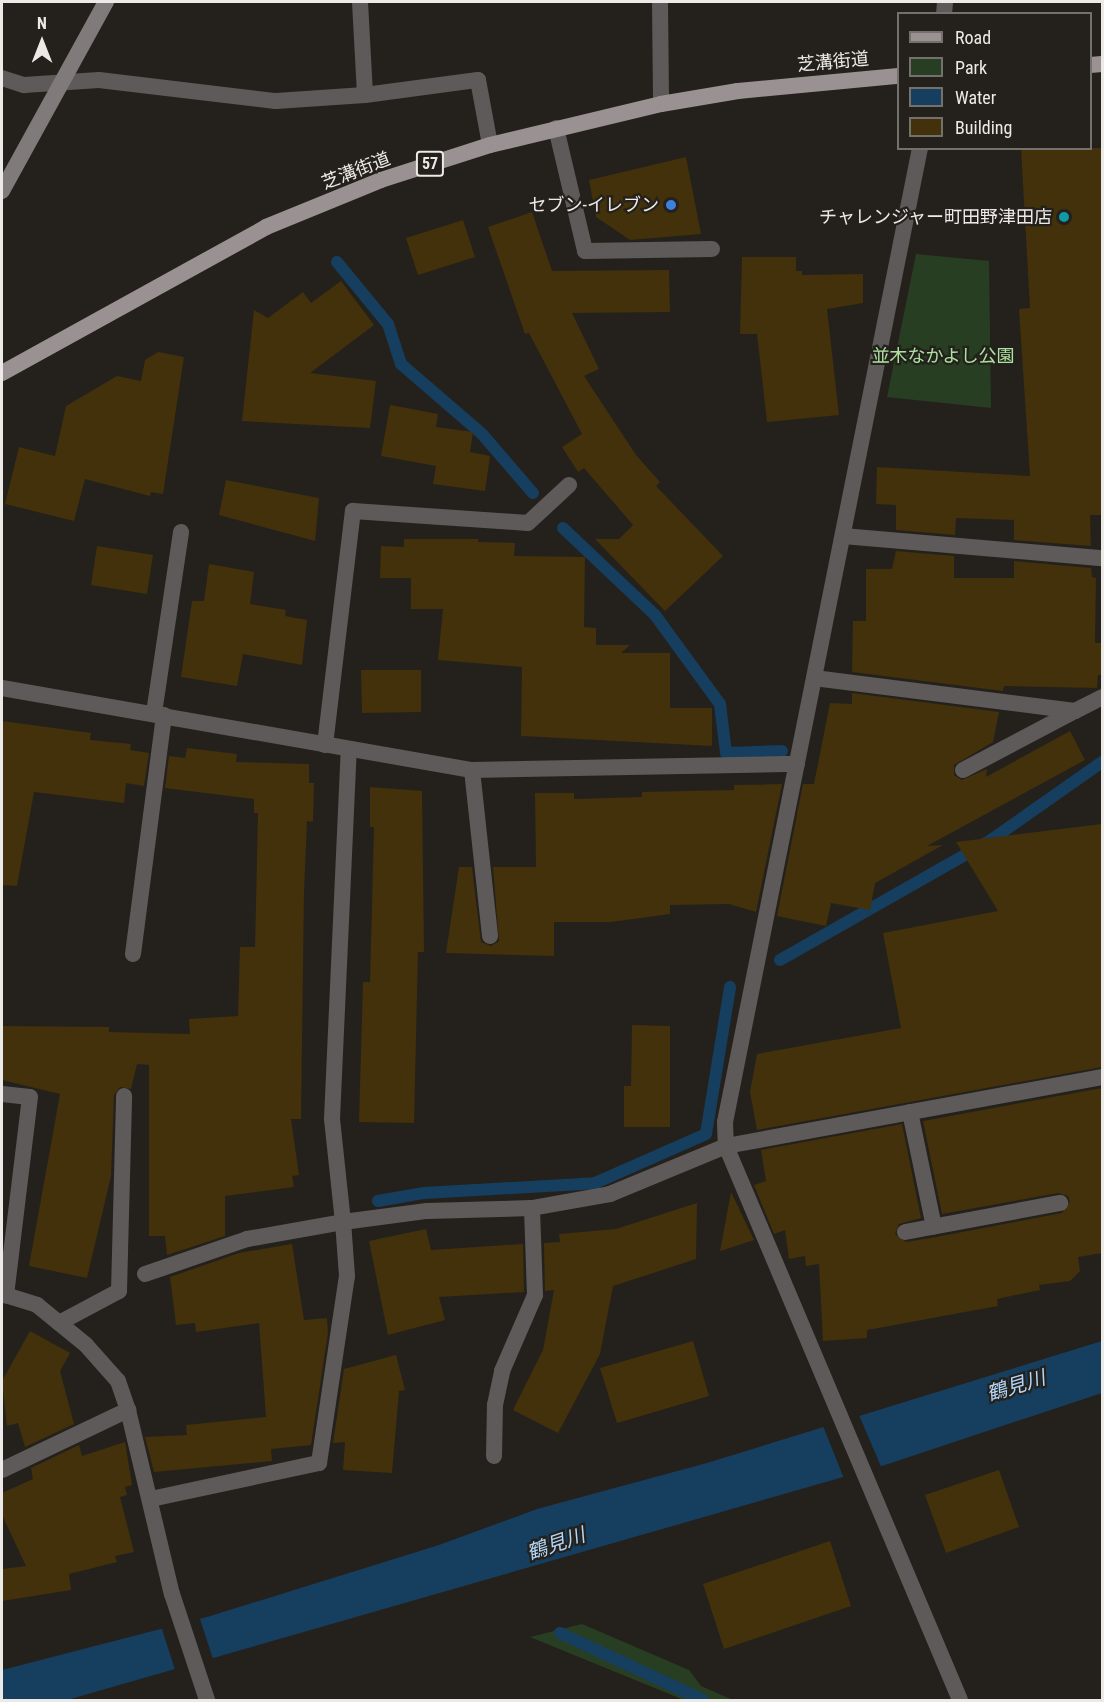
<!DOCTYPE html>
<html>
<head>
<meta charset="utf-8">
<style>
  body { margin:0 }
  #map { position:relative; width:1104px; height:1702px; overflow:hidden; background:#24211c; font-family:"Roboto Condensed","Noto Sans JP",sans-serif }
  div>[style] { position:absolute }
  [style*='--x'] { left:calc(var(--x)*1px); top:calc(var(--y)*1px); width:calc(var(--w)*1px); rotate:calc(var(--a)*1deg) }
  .green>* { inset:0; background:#283e22 }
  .water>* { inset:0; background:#163e5f }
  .pier>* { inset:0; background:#24211c }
  .stream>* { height:12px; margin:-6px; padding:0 6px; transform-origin:6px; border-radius:6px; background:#163e5f }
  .building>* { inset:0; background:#42310a }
  .service>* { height:16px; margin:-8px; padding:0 8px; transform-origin:8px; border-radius:8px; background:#5e5a5a }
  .minor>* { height:16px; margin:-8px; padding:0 8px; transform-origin:8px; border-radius:8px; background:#5e5a5a }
  .secondary>* { height:16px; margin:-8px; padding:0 8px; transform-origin:8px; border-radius:8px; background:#807a7a }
  .primary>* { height:16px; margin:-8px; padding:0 8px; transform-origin:8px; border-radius:8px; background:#9a9292 }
  .dots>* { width:16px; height:16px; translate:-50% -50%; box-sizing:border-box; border:3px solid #24211c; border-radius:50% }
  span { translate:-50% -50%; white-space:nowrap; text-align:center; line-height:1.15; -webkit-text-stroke:4.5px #24211c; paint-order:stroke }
  .shield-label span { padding:2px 4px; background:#24211c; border:2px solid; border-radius:4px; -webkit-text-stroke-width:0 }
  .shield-label { font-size:16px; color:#eceae7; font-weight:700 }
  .street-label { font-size:18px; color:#eceae7 }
  .poi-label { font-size:18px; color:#eceae7 }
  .right { translate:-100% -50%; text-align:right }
  .park-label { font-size:18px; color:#ace1a0 }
  .water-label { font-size:20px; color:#b1d6f8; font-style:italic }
  .frame { position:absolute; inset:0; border:3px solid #eceae7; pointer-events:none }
  .legend { position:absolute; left:897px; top:12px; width:195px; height:138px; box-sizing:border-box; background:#24211c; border:2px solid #74716d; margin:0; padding:8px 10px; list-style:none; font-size:18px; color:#eceae7 }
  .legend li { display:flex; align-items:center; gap:12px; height:30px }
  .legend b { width:30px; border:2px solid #74716d }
  .north { position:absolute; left:12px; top:12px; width:60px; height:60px; -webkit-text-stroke:4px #24211c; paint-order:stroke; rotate:0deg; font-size:16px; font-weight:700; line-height:24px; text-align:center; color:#eceae7 }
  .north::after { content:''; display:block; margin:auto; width:21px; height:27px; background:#eceae7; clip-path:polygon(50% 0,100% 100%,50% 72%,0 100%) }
</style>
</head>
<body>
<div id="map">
  <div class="green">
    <i style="clip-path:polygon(916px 254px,989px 261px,991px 408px,887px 397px)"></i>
    <i style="clip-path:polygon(582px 1624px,689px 1670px,701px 1686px,733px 1700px,684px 1700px,530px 1637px)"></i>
  </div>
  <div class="water">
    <i style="clip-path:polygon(1102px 1341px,1102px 1393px,885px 1465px,67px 1700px,2px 1700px,2px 1670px,207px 1617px,439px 1545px,537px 1509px,707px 1463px)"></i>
  </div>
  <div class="pier">
    <i style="clip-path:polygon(859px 1415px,882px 1469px,845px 1481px,823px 1426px)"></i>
    <i style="clip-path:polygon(199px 1616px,214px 1662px,176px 1673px,161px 1626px)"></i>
  </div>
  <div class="stream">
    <i style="--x:337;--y:262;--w:80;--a:50.6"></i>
    <i style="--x:388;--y:324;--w:42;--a:72"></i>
    <i style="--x:401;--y:364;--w:107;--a:40.8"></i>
    <i style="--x:482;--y:434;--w:78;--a:49.2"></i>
    <i style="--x:563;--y:528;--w:127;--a:43.4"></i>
    <i style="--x:655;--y:615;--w:110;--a:53.9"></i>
    <i style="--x:720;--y:704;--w:49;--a:83"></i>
    <i style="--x:726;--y:753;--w:56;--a:-2"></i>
    <i style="--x:780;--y:960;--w:243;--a:-29.6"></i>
    <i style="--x:991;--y:840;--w:136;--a:-35.1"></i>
    <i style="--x:378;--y:1201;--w:47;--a:-9.9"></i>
    <i style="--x:424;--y:1193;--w:171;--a:-3.3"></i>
    <i style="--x:595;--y:1183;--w:121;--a:-23.8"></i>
    <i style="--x:706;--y:1134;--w:149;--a:-80.7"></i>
    <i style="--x:560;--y:1633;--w:158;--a:25.1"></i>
  </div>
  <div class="building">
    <i style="clip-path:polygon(1021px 148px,1102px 148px,1102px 515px,1090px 515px,1091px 546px,1014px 540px,1014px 520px,956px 518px,955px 535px,896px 530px,896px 505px,876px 504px,877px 467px,1030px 476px,1019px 309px,1030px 308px)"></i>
    <i style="clip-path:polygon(686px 157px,701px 234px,630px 240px,596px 217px,589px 180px)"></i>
    <i style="clip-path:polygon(532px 212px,552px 271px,669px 270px,670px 312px,572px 313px,599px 369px,584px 376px,636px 455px,660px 482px,656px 486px,723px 556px,665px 611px,595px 539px,619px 539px,633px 525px,584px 468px,578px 472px,562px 447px,582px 434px,529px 333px,525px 334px,488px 227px)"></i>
    <i style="clip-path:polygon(463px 220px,475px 257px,418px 275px,406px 238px)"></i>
    <i style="clip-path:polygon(742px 257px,796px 257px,796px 271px,802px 271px,802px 275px,863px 274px,863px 303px,827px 309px,839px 415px,767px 422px,757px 334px,740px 334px)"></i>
    <i style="clip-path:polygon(341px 281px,374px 325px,310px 373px,376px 381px,370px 428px,242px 421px,254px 310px,268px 318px,303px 292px,311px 303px)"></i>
    <i style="clip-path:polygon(158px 352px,184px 357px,163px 494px,151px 492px,150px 496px,85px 479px,74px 521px,5px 504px,19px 447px,55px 456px,66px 406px,117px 376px,141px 381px,145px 360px)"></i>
    <i style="clip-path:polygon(390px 405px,438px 414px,436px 427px,473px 432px,470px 452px,490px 456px,485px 491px,433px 484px,436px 466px,381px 456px)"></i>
    <i style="clip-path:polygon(226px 480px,319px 498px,315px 541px,219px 515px)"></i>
    <i style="clip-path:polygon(404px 539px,478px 539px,478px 542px,515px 543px,514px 556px,585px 557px,584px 627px,596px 628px,596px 645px,630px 645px,621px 653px,670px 653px,670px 708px,712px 708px,712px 746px,521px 736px,522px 667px,438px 660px,443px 609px,411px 609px,411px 578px,380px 578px,381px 546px,404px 547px)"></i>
    <i style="clip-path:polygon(97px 546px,153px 555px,147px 594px,91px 585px)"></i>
    <i style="clip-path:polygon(896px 551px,954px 556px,954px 578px,1014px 578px,1014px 561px,1091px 568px,1092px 577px,1096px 578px,1095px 643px,1102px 643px,1102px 675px,1098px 675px,1097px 688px,1004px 686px,1003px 691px,852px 672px,853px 621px,866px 621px,866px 569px,892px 569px)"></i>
    <i style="clip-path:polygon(209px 564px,254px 572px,250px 604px,286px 610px,285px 616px,307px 620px,302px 665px,243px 654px,237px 686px,181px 677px,192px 601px,204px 601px)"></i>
    <i style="clip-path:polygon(361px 670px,421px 670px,421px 712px,362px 713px)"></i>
    <i style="clip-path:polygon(852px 693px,999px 712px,993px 742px,954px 765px,954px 775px,962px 780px,987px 769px,986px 777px,1070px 731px,1085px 760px,927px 846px,943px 845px,875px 883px,870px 910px,831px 903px,826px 926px,777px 916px,803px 784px,814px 784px,830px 703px,852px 704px)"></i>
    <i style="clip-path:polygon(2px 721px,91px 733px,90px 740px,131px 744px,130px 750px,149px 753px,144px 786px,126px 783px,124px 803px,34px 792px,17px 886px,2px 885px)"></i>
    <i style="clip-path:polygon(187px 748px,237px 754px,236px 762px,309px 764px,309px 783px,314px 783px,313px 822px,307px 821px,304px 892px,301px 1119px,291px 1119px,299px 1175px,292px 1176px,294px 1187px,225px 1196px,225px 1236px,167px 1255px,165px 1236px,149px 1236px,149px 1065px,137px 1064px,131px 1089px,120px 1087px,114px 1095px,111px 1176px,87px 1278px,29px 1266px,60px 1094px,2px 1080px,2px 1026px,109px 1027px,109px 1032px,190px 1034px,189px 1019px,238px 1016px,240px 947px,255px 947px,258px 813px,254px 813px,254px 799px,165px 788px,169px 756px,185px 758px)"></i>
    <i style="clip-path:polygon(782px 784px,756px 912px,729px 904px,670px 905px,670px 914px,611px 922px,554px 922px,554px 956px,446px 953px,459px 867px,472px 867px,481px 942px,491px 946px,499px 941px,493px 867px,536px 867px,535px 793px,574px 793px,574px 799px,642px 797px,642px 792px,734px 790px,734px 785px)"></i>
    <i style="clip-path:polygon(370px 787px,422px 791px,424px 952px,418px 952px,414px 1123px,359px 1122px,363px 982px,370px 982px,374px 827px,370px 827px)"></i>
    <i style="clip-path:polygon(1102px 824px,1102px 1067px,757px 1130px,750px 1092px,757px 1054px,901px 1028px,883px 933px,998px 911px,956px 842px)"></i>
    <i style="clip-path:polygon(632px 1025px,670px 1026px,670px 1127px,624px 1127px,624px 1086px,631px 1086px)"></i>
    <i style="clip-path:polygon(1102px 1088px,1102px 1253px,1078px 1257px,1080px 1271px,1070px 1281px,1039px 1285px,1040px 1290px,997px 1299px,998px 1306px,867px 1330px,867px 1338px,823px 1341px,819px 1264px,806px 1266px,805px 1256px,789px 1259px,785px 1230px,774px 1234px,754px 1185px,766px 1181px,761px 1150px,902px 1124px,921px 1218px,899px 1224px,895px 1234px,906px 1242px,936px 1237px,1062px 1213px,1070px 1202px,1068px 1196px,1058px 1193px,942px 1214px,923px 1121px)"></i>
    <i style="clip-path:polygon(731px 1192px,754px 1240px,720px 1251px)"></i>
    <i style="clip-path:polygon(697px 1203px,696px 1259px,613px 1286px,600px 1354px,558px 1433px,513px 1410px,543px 1350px,554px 1290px,545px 1291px,544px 1243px,560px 1242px,559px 1234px,616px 1229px)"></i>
    <i style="clip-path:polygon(426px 1229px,431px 1250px,523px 1244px,524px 1292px,439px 1297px,445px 1320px,388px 1335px,369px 1241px)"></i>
    <i style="clip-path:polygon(292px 1244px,304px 1320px,327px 1318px,328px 1333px,311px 1445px,271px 1449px,272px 1461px,154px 1472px,145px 1437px,187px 1435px,186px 1425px,266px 1417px,259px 1323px,196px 1332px,195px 1323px,176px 1325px,170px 1277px,239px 1253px)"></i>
    <i style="clip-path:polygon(30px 1331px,70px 1353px,60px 1371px,74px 1424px,25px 1447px,18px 1423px,7px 1426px,2px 1381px)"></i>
    <i style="clip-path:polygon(693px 1341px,709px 1396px,617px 1423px,600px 1368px)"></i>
    <i style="clip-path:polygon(396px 1355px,405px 1390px,399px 1391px,392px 1473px,343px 1470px,345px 1442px,333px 1443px,344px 1369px)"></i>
    <i style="clip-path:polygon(125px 1442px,132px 1485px,125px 1487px,127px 1495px,120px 1497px,134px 1552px,115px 1556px,117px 1562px,69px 1574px,71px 1590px,2px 1601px,2px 1569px,26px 1566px,2px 1515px,2px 1493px,33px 1479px,31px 1468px,79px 1445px,82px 1456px)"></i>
    <i style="clip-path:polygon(999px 1470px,1019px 1527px,946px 1553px,925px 1495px)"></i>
    <i style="clip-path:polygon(830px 1541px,851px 1606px,724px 1649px,703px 1584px)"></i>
  </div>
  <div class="service">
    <i style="--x:660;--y:2;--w:102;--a:89.4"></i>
    <i style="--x:2;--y:78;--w:23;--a:18"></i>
    <i style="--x:24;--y:85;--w:75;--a:-3.8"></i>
    <i style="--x:99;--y:80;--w:178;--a:6.8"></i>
    <i style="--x:276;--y:101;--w:89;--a:-3.9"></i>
    <i style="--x:556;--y:128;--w:126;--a:76.7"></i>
    <i style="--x:585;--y:251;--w:127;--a:-0.9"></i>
    <i style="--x:154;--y:713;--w:183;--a:-81.5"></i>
    <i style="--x:472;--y:770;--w:167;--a:83.8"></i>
    <i style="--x:963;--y:770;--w:127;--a:-27.8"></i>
    <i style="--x:2;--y:1094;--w:28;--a:6"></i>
    <i style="--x:30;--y:1097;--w:200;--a:96.9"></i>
    <i style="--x:905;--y:1232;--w:158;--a:-10.6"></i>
    <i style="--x:145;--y:1274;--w:108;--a:-18.9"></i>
    <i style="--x:247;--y:1239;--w:97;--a:-10"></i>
    <i style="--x:119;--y:1291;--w:195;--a:-88.5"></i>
  </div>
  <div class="minor">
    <i style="--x:360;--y:2;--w:93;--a:86.9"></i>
    <i style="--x:365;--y:95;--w:114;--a:-7.6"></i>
    <i style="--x:478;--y:80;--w:66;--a:79.5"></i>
    <i style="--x:944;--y:14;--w:12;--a:-85"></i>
    <i style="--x:920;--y:148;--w:993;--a:101.32"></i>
    <i style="--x:725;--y:1122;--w:24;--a:88"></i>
    <i style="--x:726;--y:1146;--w:601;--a:67.1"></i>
    <i style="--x:843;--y:536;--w:260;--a:4.9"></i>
    <i style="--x:814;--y:678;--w:263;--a:7.2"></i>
    <i style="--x:1075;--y:711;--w:30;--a:-27"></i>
    <i style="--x:2;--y:688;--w:477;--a:9.9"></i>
    <i style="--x:472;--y:770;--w:325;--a:-1.1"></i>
    <i style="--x:325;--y:745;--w:236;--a:-83.2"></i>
    <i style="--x:353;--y:511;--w:175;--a:3.9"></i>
    <i style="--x:528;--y:523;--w:56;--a:-42.8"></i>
    <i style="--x:133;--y:954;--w:241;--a:-82.6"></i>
    <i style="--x:910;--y:1112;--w:117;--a:78.2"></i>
    <i style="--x:343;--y:1222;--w:104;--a:-96.1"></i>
    <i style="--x:332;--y:1119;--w:370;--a:-87.4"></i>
    <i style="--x:2;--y:1294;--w:37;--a:17"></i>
    <i style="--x:37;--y:1305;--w:63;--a:39.2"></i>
    <i style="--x:86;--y:1345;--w:48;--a:48.4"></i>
    <i style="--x:118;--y:1381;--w:31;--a:71"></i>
    <i style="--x:128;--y:1410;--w:189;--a:76.6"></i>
    <i style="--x:172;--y:1594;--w:112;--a:71.7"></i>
    <i style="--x:59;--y:1323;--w:68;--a:-28.1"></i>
    <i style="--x:494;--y:1456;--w:51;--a:-88.9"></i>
    <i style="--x:495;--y:1405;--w:35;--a:-78"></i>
    <i style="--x:502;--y:1371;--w:83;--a:-66.5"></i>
    <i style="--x:535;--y:1295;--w:87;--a:-92"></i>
    <i style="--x:2;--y:1470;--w:140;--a:-25.5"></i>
    <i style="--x:151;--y:1499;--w:172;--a:-12.1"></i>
    <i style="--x:319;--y:1463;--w:189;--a:-81.5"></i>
    <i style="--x:347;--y:1276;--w:54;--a:-94.2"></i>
    <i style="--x:343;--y:1222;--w:85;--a:-7.5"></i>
    <i style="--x:427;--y:1211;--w:105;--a:-1.6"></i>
    <i style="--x:532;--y:1208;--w:79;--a:-10.2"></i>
    <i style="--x:610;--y:1194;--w:126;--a:-22.5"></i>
    <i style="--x:726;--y:1146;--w:382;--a:-10.4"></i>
  </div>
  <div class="secondary">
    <i style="--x:2;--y:191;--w:216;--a:-61.2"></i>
  </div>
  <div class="primary">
    <i style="--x:1090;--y:65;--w:12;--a:-5"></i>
    <i style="--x:2;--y:373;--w:302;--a:-28.9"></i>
    <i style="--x:266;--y:227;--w:124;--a:-22.2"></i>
    <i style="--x:381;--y:180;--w:114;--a:-17.8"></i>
    <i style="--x:490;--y:145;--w:176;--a:-13.5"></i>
    <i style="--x:661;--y:104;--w:78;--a:-9.6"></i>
    <i style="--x:738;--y:91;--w:161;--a:-5.4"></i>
  </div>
  <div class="dots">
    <i style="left:671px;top:205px;background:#3f7fe0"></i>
    <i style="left:1064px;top:217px;background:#0f9aa8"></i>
  </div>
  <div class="shield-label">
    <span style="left:430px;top:164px">57</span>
  </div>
  <div class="street-label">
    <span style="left:833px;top:62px;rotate:-5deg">芝溝街道</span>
    <span style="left:356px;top:171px;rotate:-21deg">芝溝街道</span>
  </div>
  <div class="poi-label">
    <span class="right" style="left:659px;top:205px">セブン-イレブン</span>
    <span class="right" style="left:1052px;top:217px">チャレンジャー町田野津田店</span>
  </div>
  <div class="park-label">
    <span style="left:943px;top:356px">並木なかよし公園</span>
  </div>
  <div class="water-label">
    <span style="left:1016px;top:1386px;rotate:-17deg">鶴見川</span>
    <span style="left:556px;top:1544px;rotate:-19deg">鶴見川</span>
  </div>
  <div class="frame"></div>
  <ul class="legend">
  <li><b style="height:8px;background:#9a9292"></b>Road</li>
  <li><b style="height:16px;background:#283e22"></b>Park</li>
  <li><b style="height:16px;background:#163e5f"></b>Water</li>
  <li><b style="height:16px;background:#42310a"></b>Building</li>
  </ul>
  <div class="north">N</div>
</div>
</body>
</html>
